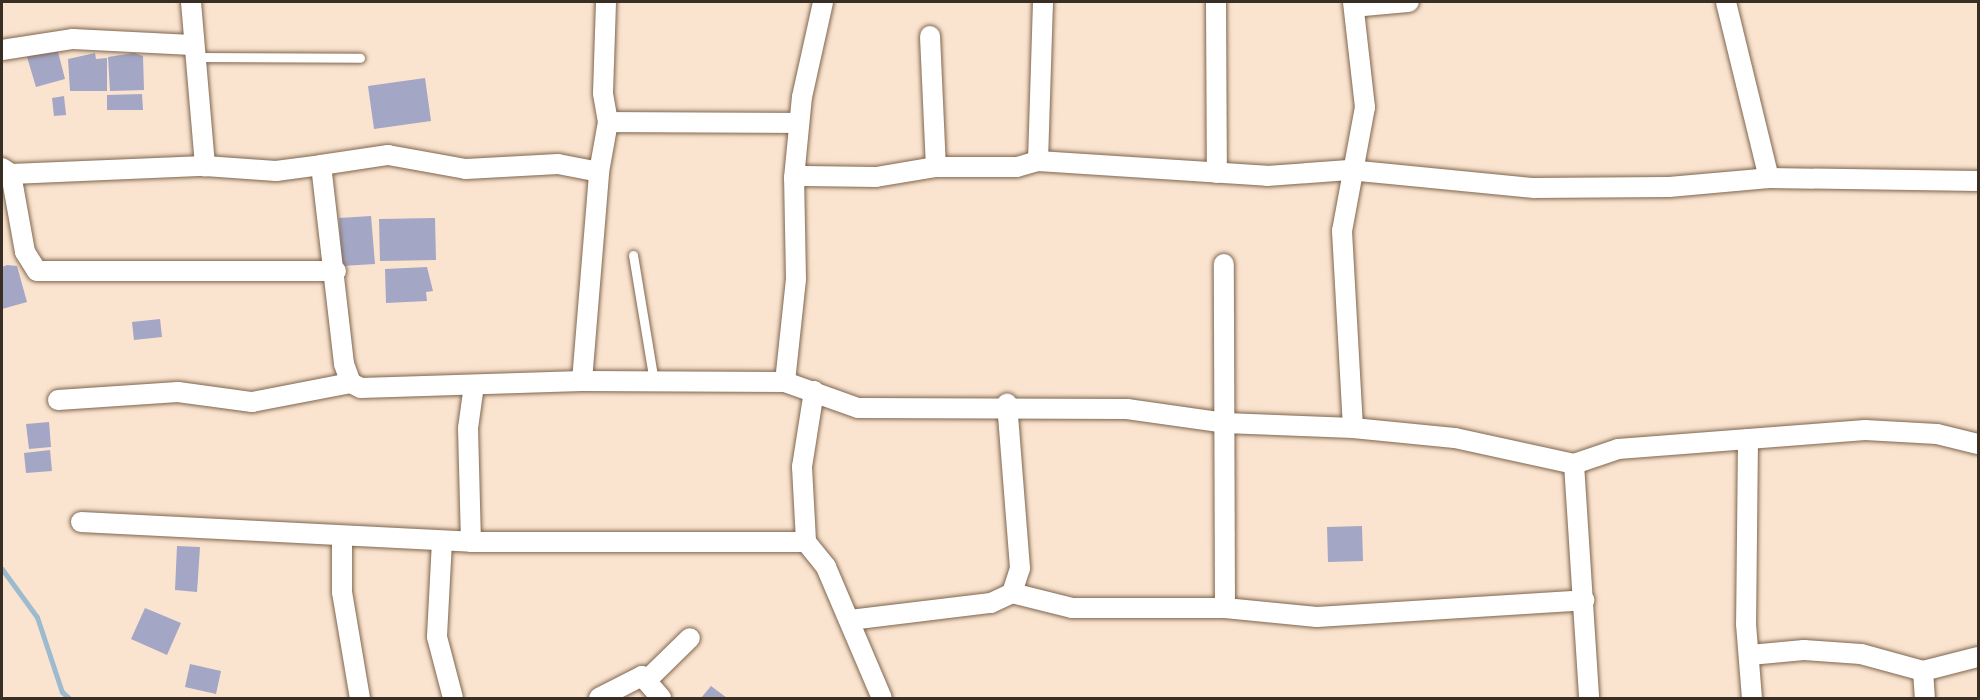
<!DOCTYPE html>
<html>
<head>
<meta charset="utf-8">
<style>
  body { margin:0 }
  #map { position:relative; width:1980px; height:700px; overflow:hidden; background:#fbe4cf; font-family:"Zilla Slab",serif }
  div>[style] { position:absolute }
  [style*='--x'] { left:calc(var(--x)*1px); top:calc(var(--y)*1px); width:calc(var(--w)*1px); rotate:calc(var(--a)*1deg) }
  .stream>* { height:5px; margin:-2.5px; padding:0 2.5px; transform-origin:2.5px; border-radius:2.5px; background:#9dbbce }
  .building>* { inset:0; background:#a3a6c4 }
  .roads { filter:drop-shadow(0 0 2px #7e654e) drop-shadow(0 0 2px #7e654e) }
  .service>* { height:9px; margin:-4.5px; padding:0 4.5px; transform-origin:4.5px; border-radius:4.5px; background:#fff }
  .minor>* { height:20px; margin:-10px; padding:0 10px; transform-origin:10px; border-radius:10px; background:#fff }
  span { translate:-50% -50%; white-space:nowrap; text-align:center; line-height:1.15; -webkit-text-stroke:6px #fbe4cf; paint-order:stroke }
  .frame { position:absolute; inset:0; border:3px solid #392e24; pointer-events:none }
</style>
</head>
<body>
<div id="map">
  <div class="stream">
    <i style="--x:2;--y:569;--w:59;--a:53.9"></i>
    <i style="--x:37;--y:617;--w:79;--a:71.6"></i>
    <i style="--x:62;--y:692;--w:9;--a:41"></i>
  </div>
  <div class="building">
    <i style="clip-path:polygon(57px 48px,65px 79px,36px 87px,27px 57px)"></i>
    <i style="clip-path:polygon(95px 53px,96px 59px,107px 58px,107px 91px,70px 91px,68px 59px)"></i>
    <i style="clip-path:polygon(134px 53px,143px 56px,144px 90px,110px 91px,108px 57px)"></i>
    <i style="clip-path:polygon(425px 78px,431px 121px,374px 129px,368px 86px)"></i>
    <i style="clip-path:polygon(142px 94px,143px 110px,107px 110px,107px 95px)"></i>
    <i style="clip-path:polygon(64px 96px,66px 115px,54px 116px,52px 98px)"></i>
    <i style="clip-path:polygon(371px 216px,375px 264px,342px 266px,339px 218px)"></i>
    <i style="clip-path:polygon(435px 218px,436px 260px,380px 261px,379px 219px)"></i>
    <i style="clip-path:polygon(7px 265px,17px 266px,27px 302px,2px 309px,2px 267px)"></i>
    <i style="clip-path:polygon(427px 267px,433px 291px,426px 292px,427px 301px,386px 303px,385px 269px)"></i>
    <i style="clip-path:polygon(160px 319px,162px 337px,134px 340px,132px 322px)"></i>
    <i style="clip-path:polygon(49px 422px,51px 447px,29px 449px,26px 424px)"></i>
    <i style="clip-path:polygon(50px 450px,52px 471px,26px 473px,24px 453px)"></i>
    <i style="clip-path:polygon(1362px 526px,1363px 561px,1328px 562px,1327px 527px)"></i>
    <i style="clip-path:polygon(177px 546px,200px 547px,197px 592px,175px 590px)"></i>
    <i style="clip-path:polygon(145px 608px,181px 623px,167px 655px,131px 639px)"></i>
    <i style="clip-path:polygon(190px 664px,221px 671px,216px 694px,185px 687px)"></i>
    <i style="clip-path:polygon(711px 686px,727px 698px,701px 698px)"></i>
  </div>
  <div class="roads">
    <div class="service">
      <i style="--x:194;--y:57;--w:166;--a:0.3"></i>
      <i style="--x:633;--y:255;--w:129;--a:80.6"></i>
    </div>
    <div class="minor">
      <i style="--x:191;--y:2;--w:165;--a:85.1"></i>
      <i style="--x:1216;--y:2;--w:171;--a:89.7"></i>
      <i style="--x:1353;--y:2;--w:106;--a:83.5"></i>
      <i style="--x:1365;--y:107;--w:126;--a:100.5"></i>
      <i style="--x:1342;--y:231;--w:197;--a:86.8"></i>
      <i style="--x:1353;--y:428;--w:102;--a:5.6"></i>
      <i style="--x:1455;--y:438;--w:122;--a:12.3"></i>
      <i style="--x:1574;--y:464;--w:234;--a:86.3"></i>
      <i style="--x:1726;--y:2;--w:181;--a:76.3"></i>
      <i style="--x:1354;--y:7;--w:55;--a:-5.2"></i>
      <i style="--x:930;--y:36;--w:131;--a:87.4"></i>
      <i style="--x:2;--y:50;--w:72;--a:-8.8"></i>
      <i style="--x:73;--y:39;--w:119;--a:2.9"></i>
      <i style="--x:608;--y:122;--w:191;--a:0.3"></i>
      <i style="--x:1038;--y:161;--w:159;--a:-88.2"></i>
      <i style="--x:321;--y:165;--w:68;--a:-8.5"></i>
      <i style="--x:388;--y:155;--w:79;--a:10.2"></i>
      <i style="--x:466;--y:169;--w:92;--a:-3.1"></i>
      <i style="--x:558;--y:164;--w:42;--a:11"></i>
      <i style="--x:2;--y:168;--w:11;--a:34"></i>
      <i style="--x:11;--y:174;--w:194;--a:-2.4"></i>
      <i style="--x:205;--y:166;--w:71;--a:4"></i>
      <i style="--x:276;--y:171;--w:45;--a:-7.6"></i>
      <i style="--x:321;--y:165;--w:200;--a:83.4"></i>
      <i style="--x:344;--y:364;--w:20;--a:70"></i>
      <i style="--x:351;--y:383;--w:11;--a:27"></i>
      <i style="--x:361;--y:388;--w:221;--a:-1.8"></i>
      <i style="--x:582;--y:381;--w:203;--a:0.3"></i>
      <i style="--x:785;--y:382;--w:77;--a:19.6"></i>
      <i style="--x:858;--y:408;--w:269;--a:0.2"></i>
      <i style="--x:1127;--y:409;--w:99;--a:8.1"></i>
      <i style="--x:1225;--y:423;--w:128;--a:2.2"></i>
      <i style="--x:11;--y:174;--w:79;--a:79.8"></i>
      <i style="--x:25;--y:252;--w:22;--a:58"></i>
      <i style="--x:37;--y:271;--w:299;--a:0"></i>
      <i style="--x:794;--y:178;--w:81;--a:-84.4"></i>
      <i style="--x:802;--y:97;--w:97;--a:-77.5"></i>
      <i style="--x:582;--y:381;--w:210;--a:-85.3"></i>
      <i style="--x:599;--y:172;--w:51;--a:-79.8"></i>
      <i style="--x:608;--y:122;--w:29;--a:-100"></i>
      <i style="--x:603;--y:93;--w:91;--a:-88.1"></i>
      <i style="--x:785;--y:382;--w:104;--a:-83.9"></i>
      <i style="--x:796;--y:279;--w:101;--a:-91.1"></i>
      <i style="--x:794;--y:178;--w:10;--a:-11"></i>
      <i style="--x:804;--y:176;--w:72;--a:0.8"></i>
      <i style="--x:876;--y:177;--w:61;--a:-9.5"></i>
      <i style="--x:936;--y:167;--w:81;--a:0"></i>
      <i style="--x:1017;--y:167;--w:22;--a:-16"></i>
      <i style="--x:1038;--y:161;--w:229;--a:3.7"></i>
      <i style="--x:1267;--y:176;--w:82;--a:-4.2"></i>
      <i style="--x:1349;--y:170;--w:186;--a:5.6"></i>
      <i style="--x:1534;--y:188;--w:135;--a:-0.4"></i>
      <i style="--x:1669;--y:187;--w:100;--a:-5.1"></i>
      <i style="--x:1769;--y:178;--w:209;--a:0.8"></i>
      <i style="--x:474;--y:385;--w:43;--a:97.9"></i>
      <i style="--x:468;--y:428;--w:114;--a:88.5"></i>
      <i style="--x:471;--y:542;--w:335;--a:0"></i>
      <i style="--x:814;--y:391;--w:77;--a:99"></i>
      <i style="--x:802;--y:467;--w:75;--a:86.9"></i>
      <i style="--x:806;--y:542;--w:32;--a:51"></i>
      <i style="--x:826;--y:567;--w:142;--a:66.9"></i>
      <i style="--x:58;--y:400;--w:120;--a:-3.8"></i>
      <i style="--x:178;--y:392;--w:75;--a:7.7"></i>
      <i style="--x:252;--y:402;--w:101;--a:-10.9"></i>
      <i style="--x:1748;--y:439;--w:185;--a:90.6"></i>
      <i style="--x:1746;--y:624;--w:74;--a:85.4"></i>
      <i style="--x:1574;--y:464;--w:46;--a:-18.8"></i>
      <i style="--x:1618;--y:449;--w:248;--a:-4.4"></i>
      <i style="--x:1865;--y:430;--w:72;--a:3.2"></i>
      <i style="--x:1937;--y:434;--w:42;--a:13.7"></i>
      <i style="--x:81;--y:522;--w:391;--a:2.9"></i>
      <i style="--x:342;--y:536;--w:56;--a:90"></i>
      <i style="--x:342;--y:592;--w:108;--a:80.4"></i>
      <i style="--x:442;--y:541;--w:96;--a:93"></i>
      <i style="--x:437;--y:637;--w:63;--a:75.3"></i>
      <i style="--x:1012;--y:593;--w:62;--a:14"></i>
      <i style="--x:1072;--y:608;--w:153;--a:0"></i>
      <i style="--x:1225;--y:608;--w:344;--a:-90.2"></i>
      <i style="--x:1225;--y:608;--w:92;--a:5.6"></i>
      <i style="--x:1317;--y:617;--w:268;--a:-3.6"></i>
      <i style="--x:850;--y:620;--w:142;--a:-6.9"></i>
      <i style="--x:991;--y:603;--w:23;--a:-25"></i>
      <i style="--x:1012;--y:593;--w:26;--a:-72"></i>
      <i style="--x:1020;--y:568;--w:165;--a:-94.5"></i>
      <i style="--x:1750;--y:655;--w:54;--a:-5.3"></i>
      <i style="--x:1804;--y:650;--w:57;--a:4"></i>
      <i style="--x:1861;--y:654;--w:64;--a:15.3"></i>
      <i style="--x:1923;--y:671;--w:57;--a:-14.3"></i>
      <i style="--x:1923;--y:671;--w:27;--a:86"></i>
      <i style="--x:649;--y:678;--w:57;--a:-44.3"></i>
      <i style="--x:599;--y:698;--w:48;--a:-27.1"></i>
      <i style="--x:642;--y:676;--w:29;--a:49"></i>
    </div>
  </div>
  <div class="frame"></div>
</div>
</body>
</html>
